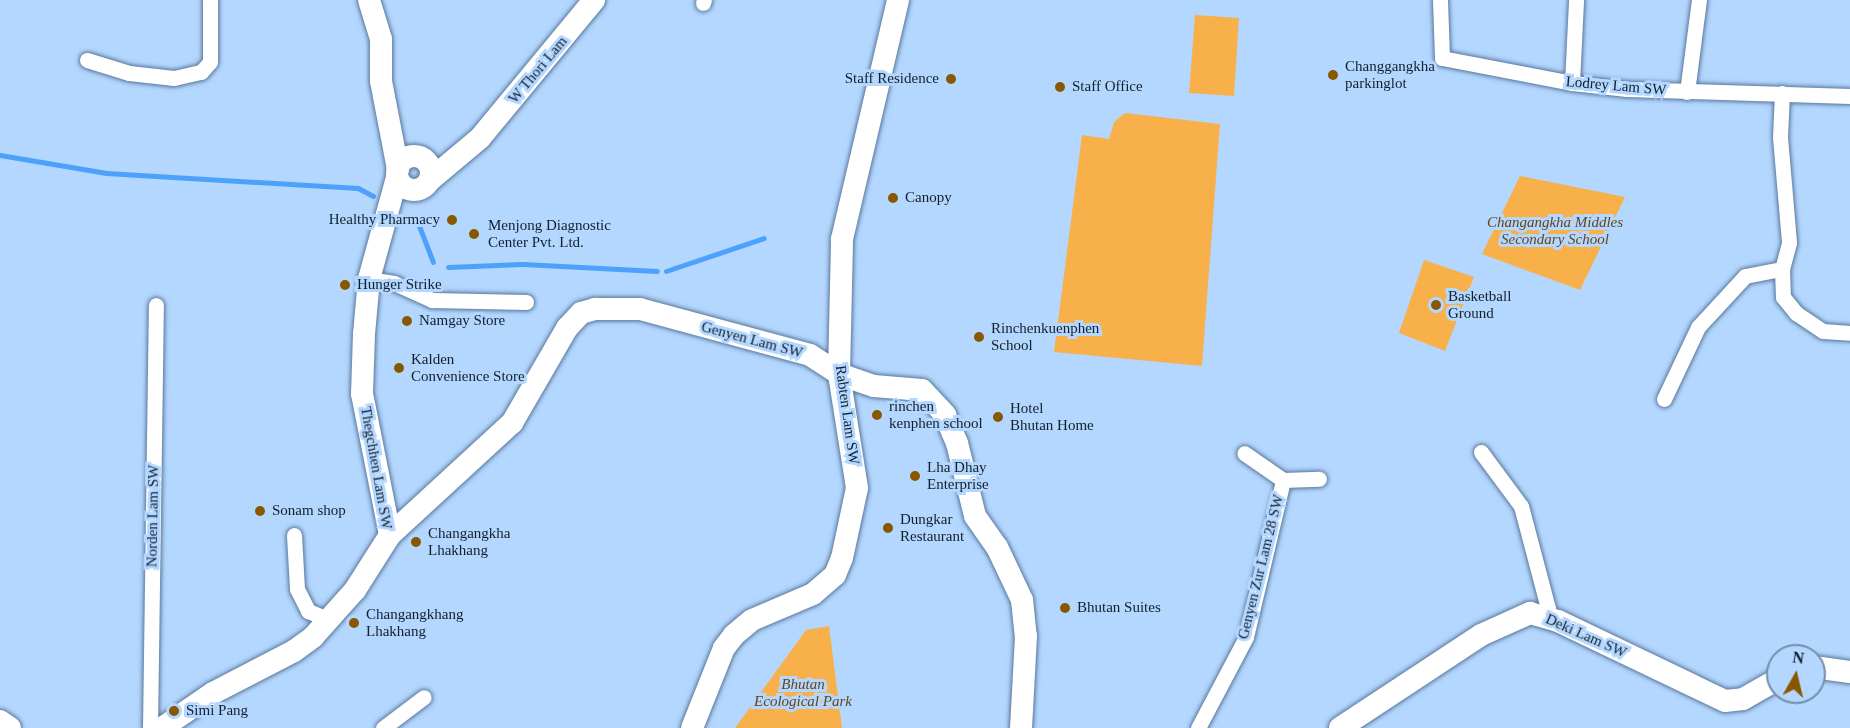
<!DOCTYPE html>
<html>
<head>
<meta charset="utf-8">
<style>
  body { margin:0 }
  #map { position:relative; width:1850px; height:728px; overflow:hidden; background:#b4d7ff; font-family:"Times New Roman",serif }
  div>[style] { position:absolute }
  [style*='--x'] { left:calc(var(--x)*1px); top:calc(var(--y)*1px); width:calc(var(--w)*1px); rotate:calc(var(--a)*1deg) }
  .green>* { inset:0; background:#f8b04a }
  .stream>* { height:5px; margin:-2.5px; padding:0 2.5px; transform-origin:2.5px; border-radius:2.5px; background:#4ca1fa }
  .roads { filter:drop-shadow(0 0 2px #59789c) drop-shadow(0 0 2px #59789c) }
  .street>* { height:15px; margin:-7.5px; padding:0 7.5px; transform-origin:7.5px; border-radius:7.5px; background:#fff }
  .secondary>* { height:22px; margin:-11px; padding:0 11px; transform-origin:11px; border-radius:11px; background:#fff }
  .secondary>.ring { margin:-11px; padding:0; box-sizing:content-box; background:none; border:22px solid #fff; border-radius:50% }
  .dots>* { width:16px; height:16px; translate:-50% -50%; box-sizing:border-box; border:3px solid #b4d7ff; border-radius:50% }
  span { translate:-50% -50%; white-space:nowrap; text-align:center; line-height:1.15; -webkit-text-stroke:6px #b4d7ff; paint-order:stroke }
  .poi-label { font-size:15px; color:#121f2d }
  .left { translate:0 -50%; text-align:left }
  .right { translate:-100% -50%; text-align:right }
  .street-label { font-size:15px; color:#121f2d }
  .park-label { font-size:15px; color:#654518; font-style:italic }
  .north { position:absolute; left:1766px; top:644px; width:60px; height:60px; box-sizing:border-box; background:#b4d7ff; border:2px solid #738dab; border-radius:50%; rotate:8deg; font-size:16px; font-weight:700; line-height:24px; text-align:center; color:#121f2d }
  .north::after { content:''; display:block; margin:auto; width:21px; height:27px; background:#885700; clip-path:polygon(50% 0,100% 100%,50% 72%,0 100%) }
</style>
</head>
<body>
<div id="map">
  <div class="green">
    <i style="clip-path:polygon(1195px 15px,1239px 18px,1234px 96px,1189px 93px)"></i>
    <i style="clip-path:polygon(1125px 113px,1220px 124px,1202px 366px,1054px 352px,1082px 135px,1109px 139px,1114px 122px)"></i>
    <i style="clip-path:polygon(1520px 176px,1625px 197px,1580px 290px,1482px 254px)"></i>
    <i style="clip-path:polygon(1424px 260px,1474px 277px,1445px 351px,1399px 333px)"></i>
    <i style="clip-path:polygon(829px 626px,842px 728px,735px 728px,806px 630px)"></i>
  </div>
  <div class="stream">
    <i style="--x:0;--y:155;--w:108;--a:9.6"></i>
    <i style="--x:106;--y:173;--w:252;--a:3.4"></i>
    <i style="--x:358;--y:188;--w:17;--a:28"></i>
    <i style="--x:416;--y:218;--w:47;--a:68.9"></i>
    <i style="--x:448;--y:267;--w:75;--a:-2.3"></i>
    <i style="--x:523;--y:264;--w:134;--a:3"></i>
    <i style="--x:666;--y:271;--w:103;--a:-18.6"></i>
  </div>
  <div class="roads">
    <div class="street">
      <i style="--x:1440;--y:0;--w:58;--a:88"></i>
      <i style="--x:1442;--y:58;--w:132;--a:10.9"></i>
      <i style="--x:1572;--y:83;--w:55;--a:6.2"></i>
      <i style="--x:1627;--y:89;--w:223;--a:1.8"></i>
      <i style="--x:703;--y:3;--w:3;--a:-72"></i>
      <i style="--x:87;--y:60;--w:44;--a:17.2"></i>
      <i style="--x:129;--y:73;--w:45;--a:6.3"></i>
      <i style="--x:174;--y:78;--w:28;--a:-13"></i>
      <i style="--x:201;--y:72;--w:13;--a:-48"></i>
      <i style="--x:210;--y:62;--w:62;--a:-90"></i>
      <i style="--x:1572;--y:83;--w:83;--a:-87.2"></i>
      <i style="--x:1687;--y:92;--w:93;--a:-82.6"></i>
      <i style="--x:1782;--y:93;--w:44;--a:92.6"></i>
      <i style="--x:1780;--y:137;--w:106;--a:85.1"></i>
      <i style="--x:1789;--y:243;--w:27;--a:105"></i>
      <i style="--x:1782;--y:269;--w:28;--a:88"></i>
      <i style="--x:1783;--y:297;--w:21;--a:51"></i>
      <i style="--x:1796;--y:313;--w:32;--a:34"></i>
      <i style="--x:1823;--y:331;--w:27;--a:4"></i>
      <i style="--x:369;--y:279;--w:25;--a:9"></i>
      <i style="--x:394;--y:283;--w:42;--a:24.1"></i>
      <i style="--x:432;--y:300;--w:94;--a:1.2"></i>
      <i style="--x:1664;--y:399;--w:80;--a:-64.7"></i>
      <i style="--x:1698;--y:327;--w:69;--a:-47.3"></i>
      <i style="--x:1745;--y:276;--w:38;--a:-11"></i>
      <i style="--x:1481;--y:452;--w:67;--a:53.5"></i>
      <i style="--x:1521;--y:506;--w:106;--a:75.2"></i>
      <i style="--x:1548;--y:608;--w:9;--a:96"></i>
      <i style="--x:1283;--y:480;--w:36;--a:-2"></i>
      <i style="--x:294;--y:535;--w:54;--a:86.8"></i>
      <i style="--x:297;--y:589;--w:25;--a:63"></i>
      <i style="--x:308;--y:611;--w:24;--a:22"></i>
      <i style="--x:150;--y:728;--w:423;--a:-89.2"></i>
      <i style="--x:383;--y:728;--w:51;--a:-37.1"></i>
      <i style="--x:1198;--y:728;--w:103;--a:-62.2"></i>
      <i style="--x:1246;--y:637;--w:161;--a:-76.7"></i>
      <i style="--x:1283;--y:480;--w:47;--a:-145.3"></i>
    </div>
    <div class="secondary">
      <i style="--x:369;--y:0;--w:41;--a:72.9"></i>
      <i style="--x:381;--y:39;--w:42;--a:90"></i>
      <i style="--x:381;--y:81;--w:90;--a:79.1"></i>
      <i class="ring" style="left:397px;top:156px;width:12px;height:12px"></i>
      <i style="--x:430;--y:180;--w:65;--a:-40"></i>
      <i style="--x:480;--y:138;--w:179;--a:-50.4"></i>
      <i style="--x:390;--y:535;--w:166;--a:-42.6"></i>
      <i style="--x:512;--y:423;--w:110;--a:-59.9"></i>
      <i style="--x:567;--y:328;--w:21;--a:-47"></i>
      <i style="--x:581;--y:313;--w:15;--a:-16"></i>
      <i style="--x:595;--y:309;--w:45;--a:0"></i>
      <i style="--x:640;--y:309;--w:176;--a:15.1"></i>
      <i style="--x:810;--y:355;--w:35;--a:33"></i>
      <i style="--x:839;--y:374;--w:37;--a:19"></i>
      <i style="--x:874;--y:386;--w:48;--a:4.8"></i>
      <i style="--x:922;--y:390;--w:34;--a:47"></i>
      <i style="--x:945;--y:415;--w:30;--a:67"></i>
      <i style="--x:957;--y:443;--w:75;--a:76.1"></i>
      <i style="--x:975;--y:516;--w:38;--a:55"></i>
      <i style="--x:997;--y:547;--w:59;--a:64.7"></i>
      <i style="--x:1022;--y:600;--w:36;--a:84"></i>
      <i style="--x:1026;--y:636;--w:92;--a:93.1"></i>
      <i style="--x:1814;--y:667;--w:36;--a:8"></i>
      <i style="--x:0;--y:721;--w:12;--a:35"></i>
      <i style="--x:162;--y:728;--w:62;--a:-34.5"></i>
      <i style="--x:213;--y:693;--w:91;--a:-27.4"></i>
      <i style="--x:294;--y:651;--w:24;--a:-36"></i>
      <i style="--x:313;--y:637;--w:63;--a:-48.2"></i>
      <i style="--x:355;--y:590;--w:65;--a:-57.5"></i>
      <i style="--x:390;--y:535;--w:144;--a:-101.2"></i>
      <i style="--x:362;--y:394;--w:60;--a:-88.1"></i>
      <i style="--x:364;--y:334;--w:55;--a:-84.8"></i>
      <i style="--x:369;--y:279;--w:106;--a:-74.6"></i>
      <i style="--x:692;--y:728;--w:86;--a:-68.2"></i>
      <i style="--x:724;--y:648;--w:16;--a:-52"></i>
      <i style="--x:734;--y:635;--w:23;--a:-40"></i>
      <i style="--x:752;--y:620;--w:66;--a:-23.1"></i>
      <i style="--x:813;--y:594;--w:29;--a:-41"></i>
      <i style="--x:835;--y:575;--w:18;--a:-68"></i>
      <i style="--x:842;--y:558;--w:72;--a:-77.9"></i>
      <i style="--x:857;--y:488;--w:115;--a:-99"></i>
      <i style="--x:839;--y:374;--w:135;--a:-88.7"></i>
      <i style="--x:842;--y:239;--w:245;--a:-76.8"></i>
      <i style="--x:1340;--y:728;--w:169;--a:-33.4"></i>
      <i style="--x:1481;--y:635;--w:54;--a:-24.2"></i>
      <i style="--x:1530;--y:613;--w:29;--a:16"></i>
      <i style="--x:1558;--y:621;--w:185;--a:25.6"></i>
      <i style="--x:1725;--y:701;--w:18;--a:-6"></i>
      <i style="--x:1743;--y:699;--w:40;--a:-29.7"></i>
    </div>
  </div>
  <div class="dots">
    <i style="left:1333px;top:75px;background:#885700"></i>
    <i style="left:951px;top:79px;background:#885700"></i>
    <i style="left:1060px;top:87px;background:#885700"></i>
    <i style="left:893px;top:198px;background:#885700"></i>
    <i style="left:452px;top:220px;background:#885700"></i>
    <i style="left:474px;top:234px;background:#885700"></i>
    <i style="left:345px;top:285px;background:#885700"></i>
    <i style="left:1436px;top:305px;background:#885700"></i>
    <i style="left:407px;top:321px;background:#885700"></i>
    <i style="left:979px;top:337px;background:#885700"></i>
    <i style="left:399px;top:368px;background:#885700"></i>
    <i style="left:877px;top:415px;background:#885700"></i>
    <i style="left:998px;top:417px;background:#885700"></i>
    <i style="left:915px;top:476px;background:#885700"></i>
    <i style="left:260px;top:511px;background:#885700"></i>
    <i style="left:888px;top:528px;background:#885700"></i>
    <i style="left:416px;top:542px;background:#885700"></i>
    <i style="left:1065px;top:608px;background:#885700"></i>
    <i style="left:354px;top:623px;background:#885700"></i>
    <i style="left:174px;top:711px;background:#885700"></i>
  </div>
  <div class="poi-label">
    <span class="left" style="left:1345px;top:75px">Changgangkha<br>parkinglot</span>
    <span class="right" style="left:939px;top:79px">Staff Residence</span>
    <span class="left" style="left:1072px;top:87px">Staff Office</span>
    <span class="left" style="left:905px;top:198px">Canopy</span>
    <span class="right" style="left:440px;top:220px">Healthy Pharmacy</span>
    <span class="left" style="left:488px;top:234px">Menjong Diagnostic<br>Center Pvt. Ltd.</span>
    <span class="left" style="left:357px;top:285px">Hunger Strike</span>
    <span class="left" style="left:1448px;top:305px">Basketball<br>Ground</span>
    <span class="left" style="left:419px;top:321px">Namgay Store</span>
    <span class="left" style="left:991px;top:337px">Rinchenkuenphen<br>School</span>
    <span class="left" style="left:411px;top:368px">Kalden<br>Convenience Store</span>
    <span class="left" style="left:889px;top:415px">rinchen<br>kenphen school</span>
    <span class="left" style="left:1010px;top:417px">Hotel<br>Bhutan Home</span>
    <span class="left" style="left:927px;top:476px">Lha Dhay<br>Enterprise</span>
    <span class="left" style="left:272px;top:511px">Sonam shop</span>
    <span class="left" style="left:900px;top:528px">Dungkar<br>Restaurant</span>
    <span class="left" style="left:428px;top:542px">Changangkha<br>Lhakhang</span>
    <span class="left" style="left:1077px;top:608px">Bhutan Suites</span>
    <span class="left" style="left:366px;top:623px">Changangkhang<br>Lhakhang</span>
    <span class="left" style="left:186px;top:711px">Simi Pang</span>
  </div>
  <div class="street-label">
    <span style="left:538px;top:70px;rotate:-50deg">W Thori Lam</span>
    <span style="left:1616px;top:86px;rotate:5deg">Lodrey Lam SW</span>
    <span style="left:752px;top:340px;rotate:15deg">Genyen Lam SW</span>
    <span style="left:847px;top:415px;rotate:82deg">Rabten Lam SW</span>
    <span style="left:376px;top:468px;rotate:80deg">Thegchhen Lam SW</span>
    <span style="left:153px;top:516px;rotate:-89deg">Norden Lam SW</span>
    <span style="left:1261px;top:567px;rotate:-76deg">Genyen Zur Lam 28 SW</span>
    <span style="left:1586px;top:636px;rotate:24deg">Deki Lam SW</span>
  </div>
  <div class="park-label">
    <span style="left:1555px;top:231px">Changangkha Middles<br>Secondary School</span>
    <span style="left:803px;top:693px">Bhutan<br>Ecological Park</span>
  </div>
  <div class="north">N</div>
</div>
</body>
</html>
